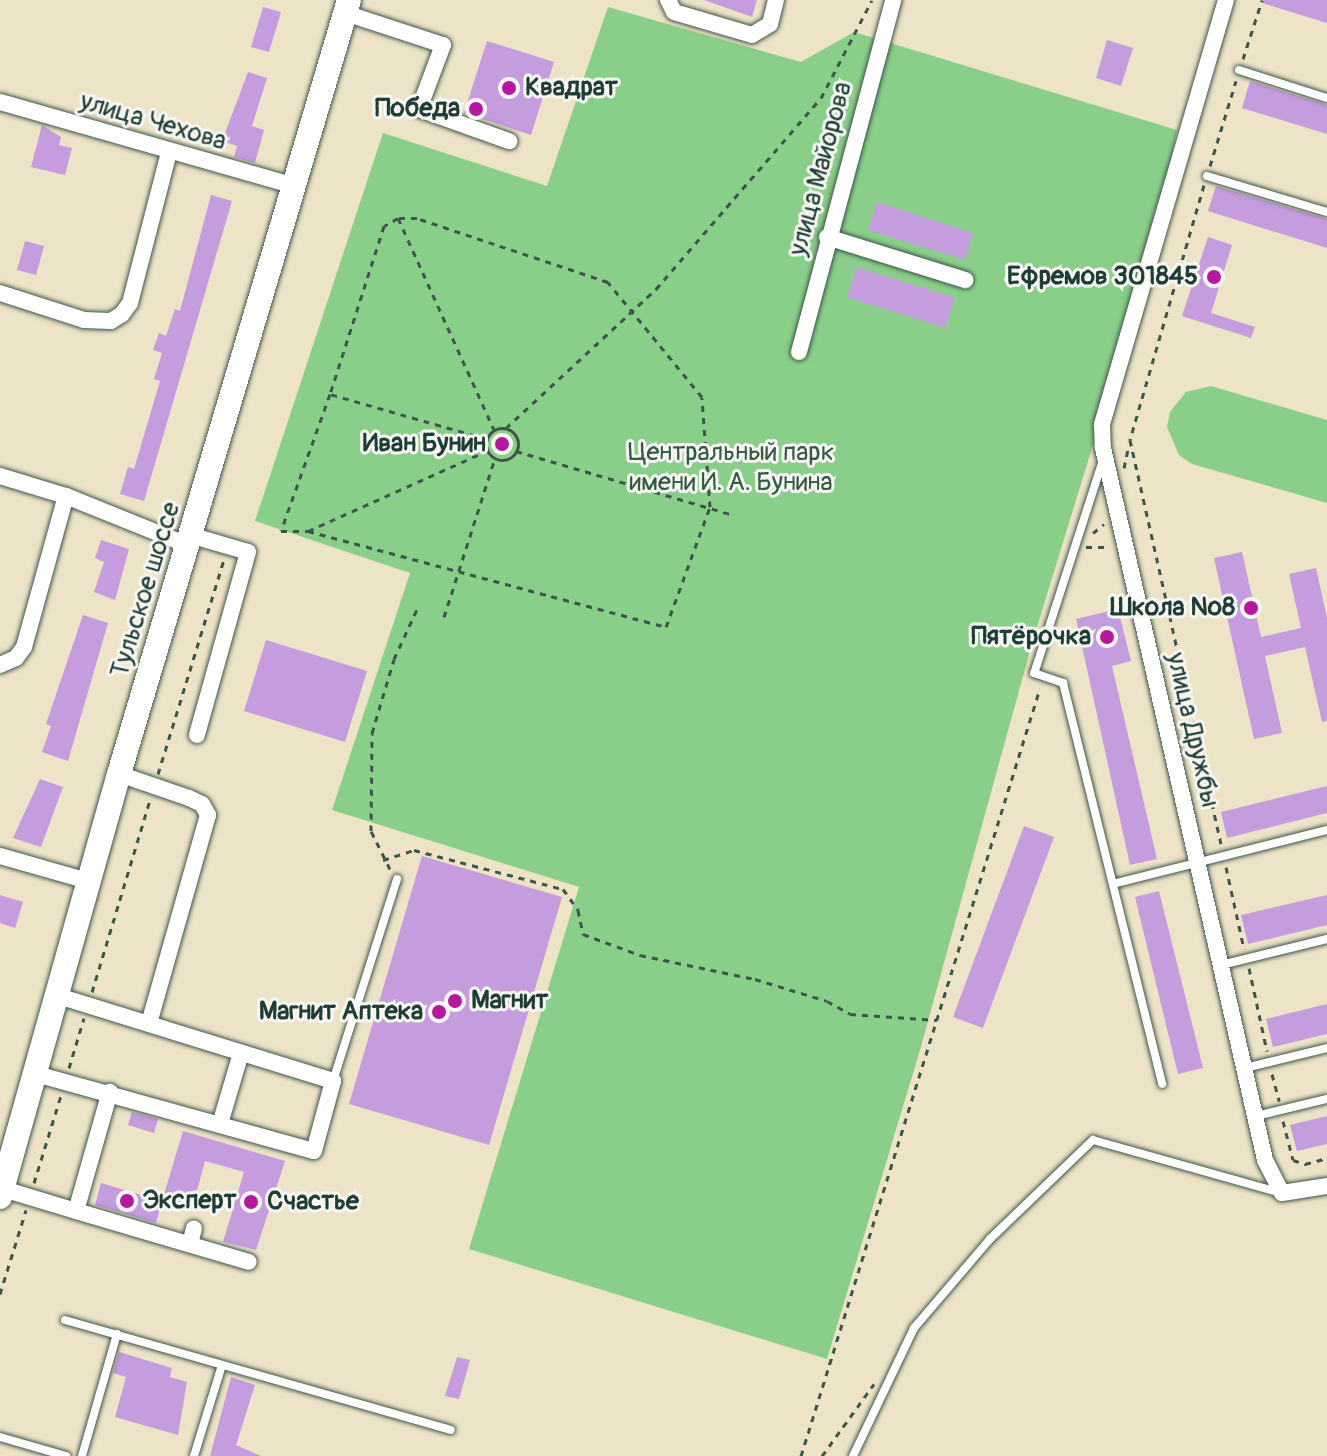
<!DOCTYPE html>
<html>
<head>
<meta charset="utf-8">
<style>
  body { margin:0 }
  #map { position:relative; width:1327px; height:1456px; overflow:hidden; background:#ede3c7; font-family:Pangolin,sans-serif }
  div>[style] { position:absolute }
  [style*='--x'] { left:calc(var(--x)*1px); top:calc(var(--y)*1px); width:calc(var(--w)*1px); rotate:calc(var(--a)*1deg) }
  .green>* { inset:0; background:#8acf89 }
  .building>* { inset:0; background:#c59cdd }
  .path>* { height:3px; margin-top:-1.5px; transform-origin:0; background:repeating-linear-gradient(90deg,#3e564a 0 6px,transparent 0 12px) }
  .path>.ring { margin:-1.5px; padding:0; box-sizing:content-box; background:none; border:3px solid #3e564a; border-radius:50% }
  .roads { filter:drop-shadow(0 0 2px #3e564a) drop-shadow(0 0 2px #3e564a) }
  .service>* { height:8px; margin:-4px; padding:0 4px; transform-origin:4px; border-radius:4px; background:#fff }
  .minor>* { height:16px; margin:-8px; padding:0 8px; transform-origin:8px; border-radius:8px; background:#fff }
  .primary>* { height:24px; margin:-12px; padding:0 12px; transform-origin:12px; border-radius:12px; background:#fff }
  .dots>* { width:22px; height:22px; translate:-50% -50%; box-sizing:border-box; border:4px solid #f6f6f2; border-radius:50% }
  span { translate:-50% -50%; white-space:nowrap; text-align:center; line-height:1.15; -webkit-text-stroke:6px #f6f6f2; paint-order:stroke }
  .poi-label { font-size:26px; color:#1f3d34; font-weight:700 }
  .left { translate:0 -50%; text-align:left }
  .right { translate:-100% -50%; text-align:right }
  .street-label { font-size:26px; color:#1f3d34 }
  .park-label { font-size:26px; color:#345a45 }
</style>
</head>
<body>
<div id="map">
  <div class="green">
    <i style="clip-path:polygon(608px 7px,801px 62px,854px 32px,1177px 130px,1152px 253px,1033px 640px,920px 1050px,827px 1359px,469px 1249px,579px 887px,332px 810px,410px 573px,255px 521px,383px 133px,547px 186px)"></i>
    <i style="clip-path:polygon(1211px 386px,1327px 420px,1327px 503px,1192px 464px,1179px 455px,1167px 427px,1170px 412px,1186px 392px)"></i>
  </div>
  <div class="building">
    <i style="clip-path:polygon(704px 0,757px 0,752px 17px)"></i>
    <i style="clip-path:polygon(1263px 0,1327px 0,1327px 23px,1262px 3px)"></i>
    <i style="clip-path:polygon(263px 7px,281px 12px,269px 52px,251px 47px)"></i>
    <i style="clip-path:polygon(1107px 40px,1133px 48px,1121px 86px,1096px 78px)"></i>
    <i style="clip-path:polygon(487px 41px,554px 62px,531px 135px,464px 113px)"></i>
    <i style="clip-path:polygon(248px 72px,267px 78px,252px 126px,264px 130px,255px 163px,234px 157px,237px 146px,222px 141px)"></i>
    <i style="clip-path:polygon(1250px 81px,1327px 105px,1327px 134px,1242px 108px)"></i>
    <i style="clip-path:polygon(42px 125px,61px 137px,59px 145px,72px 148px,65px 175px,31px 167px)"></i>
    <i style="clip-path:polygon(1216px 186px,1327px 219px,1327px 248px,1208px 211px)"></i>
    <i style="clip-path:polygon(211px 195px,232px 201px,144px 501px,120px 494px,128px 467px,134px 469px,160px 381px,154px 379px,162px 353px,153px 350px,159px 333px,166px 336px,175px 309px,180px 311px)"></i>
    <i style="clip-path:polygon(877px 202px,973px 233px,965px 260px,868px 230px)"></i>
    <i style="clip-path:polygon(1208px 237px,1232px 245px,1211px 313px,1255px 327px,1251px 338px,1182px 316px)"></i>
    <i style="clip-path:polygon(25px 241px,44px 246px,36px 275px,17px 270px)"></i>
    <i style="clip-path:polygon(857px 267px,955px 298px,945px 328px,847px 297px)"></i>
    <i style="clip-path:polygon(101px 540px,129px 549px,115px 600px,94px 592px,104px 562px,95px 558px)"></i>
    <i style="clip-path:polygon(1242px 552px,1261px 637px,1301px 628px,1289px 574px,1316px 568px,1327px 618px,1327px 721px,1322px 722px,1305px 647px,1265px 656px,1282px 733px,1254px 739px,1214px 558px)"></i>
    <i style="clip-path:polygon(1118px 609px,1131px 661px,1112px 666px,1157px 859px,1130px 865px,1076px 619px)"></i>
    <i style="clip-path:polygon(83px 615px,108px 623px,68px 761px,42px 752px,51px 726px,46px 724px)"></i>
    <i style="clip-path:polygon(266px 640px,367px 671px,345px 742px,244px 711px)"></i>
    <i style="clip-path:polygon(40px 779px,63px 787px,41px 847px,13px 838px)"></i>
    <i style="clip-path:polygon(1327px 786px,1327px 813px,1227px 838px,1221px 812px)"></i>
    <i style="clip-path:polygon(1024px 826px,1054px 837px,983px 1028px,953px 1017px)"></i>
    <i style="clip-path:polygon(422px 856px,562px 897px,489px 1145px,349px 1104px)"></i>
    <i style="clip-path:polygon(1159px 891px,1203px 1068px,1178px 1074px,1135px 897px)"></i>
    <i style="clip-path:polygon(0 895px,23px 902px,15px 928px,0 923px)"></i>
    <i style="clip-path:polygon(1327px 895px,1327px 925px,1248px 944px,1241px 915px)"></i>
    <i style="clip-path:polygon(1327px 1004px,1327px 1034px,1273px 1047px,1266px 1019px)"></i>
    <i style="clip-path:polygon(132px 1112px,158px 1119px,154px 1133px,128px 1125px)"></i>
    <i style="clip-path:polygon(1327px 1116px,1327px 1144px,1297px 1151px,1290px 1125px)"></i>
    <i style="clip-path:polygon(183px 1131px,285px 1161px,256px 1250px,223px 1242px,244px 1172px,205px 1161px,192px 1209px,162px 1201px)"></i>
    <i style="clip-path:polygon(101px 1183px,162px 1201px,156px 1223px,95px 1205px)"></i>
    <i style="clip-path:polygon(119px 1352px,172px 1368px,170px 1377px,187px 1382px,178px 1435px,115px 1417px,126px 1377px,113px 1373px)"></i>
    <i style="clip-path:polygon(457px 1357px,470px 1360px,459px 1399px,445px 1396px)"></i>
    <i style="clip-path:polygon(231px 1377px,255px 1385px,236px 1445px,261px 1456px,210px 1456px)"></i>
  </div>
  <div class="path">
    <i style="--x:1243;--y:59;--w:62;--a:-72.1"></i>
    <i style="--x:1210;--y:166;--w:89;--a:-73"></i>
    <i style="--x:1204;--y:185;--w:266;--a:106.2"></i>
    <i style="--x:1130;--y:440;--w:414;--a:77.3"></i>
    <i style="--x:398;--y:218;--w:233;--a:65.6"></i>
    <i style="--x:506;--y:428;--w:205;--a:-42.8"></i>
    <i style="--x:656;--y:289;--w:252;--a:-49.2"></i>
    <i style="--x:821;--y:98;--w:110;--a:-62.5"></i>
    <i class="ring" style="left:486px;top:428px;width:29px;height:29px"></i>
    <i style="--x:487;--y:439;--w:163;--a:-164"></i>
    <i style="--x:330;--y:394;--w:145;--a:109.7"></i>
    <i style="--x:281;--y:531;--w:27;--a:0"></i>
    <i style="--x:308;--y:531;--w:196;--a:-24.1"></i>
    <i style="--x:516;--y:451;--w:227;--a:16.4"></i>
    <i style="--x:1124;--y:468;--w:24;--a:-78"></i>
    <i style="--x:308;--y:531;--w:371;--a:15"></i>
    <i style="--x:666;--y:627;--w:128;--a:-69.9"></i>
    <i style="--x:710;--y:507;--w:110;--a:-94.2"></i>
    <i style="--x:702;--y:397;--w:149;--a:-129.3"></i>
    <i style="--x:608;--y:282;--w:201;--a:-161.5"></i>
    <i style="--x:417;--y:218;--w:19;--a:180"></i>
    <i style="--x:398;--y:218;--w:16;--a:150"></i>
    <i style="--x:384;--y:226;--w:176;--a:107.8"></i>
    <i style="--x:1093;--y:533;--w:14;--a:-39"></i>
    <i style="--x:1086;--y:547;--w:24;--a:0"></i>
    <i style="--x:444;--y:617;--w:167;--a:-72.2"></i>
    <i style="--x:158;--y:774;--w:225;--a:-72.9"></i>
    <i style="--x:383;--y:860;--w:33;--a:-18"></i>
    <i style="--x:414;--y:850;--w:154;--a:14.7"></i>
    <i style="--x:563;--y:889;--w:26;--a:54"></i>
    <i style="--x:578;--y:910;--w:25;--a:78"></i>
    <i style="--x:583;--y:934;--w:61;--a:20.2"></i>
    <i style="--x:640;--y:955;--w:117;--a:11.8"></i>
    <i style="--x:755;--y:979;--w:75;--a:17"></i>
    <i style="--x:827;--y:1001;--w:26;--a:29"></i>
    <i style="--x:850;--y:1014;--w:87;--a:3.9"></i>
    <i style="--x:1226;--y:867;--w:84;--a:77.6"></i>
    <i style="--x:390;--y:869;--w:42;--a:-116.6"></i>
    <i style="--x:371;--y:831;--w:98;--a:-89.4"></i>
    <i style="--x:372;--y:733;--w:77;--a:-73.4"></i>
    <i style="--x:394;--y:659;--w:57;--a:-65.2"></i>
    <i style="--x:1249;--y:968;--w:85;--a:77.8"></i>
    <i style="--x:92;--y:992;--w:201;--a:-73.2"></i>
    <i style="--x:69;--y:1068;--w:52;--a:-73.3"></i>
    <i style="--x:1272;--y:1074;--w:28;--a:75"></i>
    <i style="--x:1283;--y:1121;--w:40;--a:75.6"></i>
    <i style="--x:1293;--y:1160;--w:13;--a:18"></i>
    <i style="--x:1305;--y:1164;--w:23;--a:-15"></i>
    <i style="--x:34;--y:1183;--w:92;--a:-72.9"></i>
    <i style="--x:0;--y:1294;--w:88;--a:-72.8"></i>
    <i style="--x:801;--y:1456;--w:804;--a:-72.71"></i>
    <i style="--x:822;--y:1456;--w:89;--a:-54.2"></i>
  </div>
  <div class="roads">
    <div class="service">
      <i style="--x:1239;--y:70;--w:92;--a:17.7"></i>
      <i style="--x:1207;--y:176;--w:125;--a:16.7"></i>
      <i style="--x:1103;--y:460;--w:224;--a:107.9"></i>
      <i style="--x:1034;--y:673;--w:31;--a:19"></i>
      <i style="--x:1063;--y:683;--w:413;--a:76.1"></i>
      <i style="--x:1113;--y:884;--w:221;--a:-14.2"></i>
      <i style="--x:1221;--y:965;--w:109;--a:-13.8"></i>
      <i style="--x:1245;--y:1068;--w:84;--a:-13.7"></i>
      <i style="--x:333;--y:1081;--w:212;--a:-72.4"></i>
      <i style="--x:1256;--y:1116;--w:73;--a:-13.5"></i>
      <i style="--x:65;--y:1320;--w:401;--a:15.9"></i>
      <i style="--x:0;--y:1437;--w:69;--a:16.1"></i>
      <i style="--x:82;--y:1456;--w:127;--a:-74"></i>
      <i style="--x:194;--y:1456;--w:95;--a:-72.9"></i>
      <i style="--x:853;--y:1456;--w:142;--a:-64.5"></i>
      <i style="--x:914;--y:1328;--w:117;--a:-49.5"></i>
      <i style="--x:990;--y:1239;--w:143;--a:-43.9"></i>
      <i style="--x:1093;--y:1140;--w:196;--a:15.7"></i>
    </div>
    <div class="minor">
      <i style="--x:668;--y:0;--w:13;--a:63"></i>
      <i style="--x:674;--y:12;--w:81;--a:16.4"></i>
      <i style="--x:752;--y:35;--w:21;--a:-31"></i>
      <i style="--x:770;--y:24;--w:25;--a:-76"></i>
      <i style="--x:1226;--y:0;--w:443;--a:106.3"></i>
      <i style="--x:1102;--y:425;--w:23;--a:88"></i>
      <i style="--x:1103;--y:448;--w:730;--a:77.18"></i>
      <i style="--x:1265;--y:1160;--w:37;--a:63"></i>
      <i style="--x:1282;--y:1193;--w:46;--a:-8.8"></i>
      <i style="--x:345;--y:13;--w:103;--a:18.1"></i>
      <i style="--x:443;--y:45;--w:68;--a:110.6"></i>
      <i style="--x:419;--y:109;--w:96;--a:19.6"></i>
      <i style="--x:0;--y:102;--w:306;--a:15.9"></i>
      <i style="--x:827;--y:237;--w:145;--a:17.3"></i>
      <i style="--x:0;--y:293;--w:88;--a:17.8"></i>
      <i style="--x:84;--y:320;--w:27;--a:2"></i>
      <i style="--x:111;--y:321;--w:13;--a:-32"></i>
      <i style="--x:122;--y:314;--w:14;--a:-54"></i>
      <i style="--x:130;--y:303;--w:156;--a:-75.5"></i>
      <i style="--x:799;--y:352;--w:364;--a:-75"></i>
      <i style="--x:0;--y:476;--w:69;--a:16.9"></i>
      <i style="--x:66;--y:496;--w:134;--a:22"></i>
      <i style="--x:193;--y:536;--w:57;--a:16.2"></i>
      <i style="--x:248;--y:552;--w:190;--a:105.6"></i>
      <i style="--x:0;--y:665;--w:17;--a:-24"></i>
      <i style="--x:16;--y:658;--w:14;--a:-54"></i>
      <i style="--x:24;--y:647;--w:157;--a:-74.5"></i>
      <i style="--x:119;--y:774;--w:74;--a:18.9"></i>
      <i style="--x:189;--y:798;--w:14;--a:25"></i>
      <i style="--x:202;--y:804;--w:13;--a:61"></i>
      <i style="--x:208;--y:815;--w:217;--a:105.8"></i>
      <i style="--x:0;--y:856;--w:91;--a:15.9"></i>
      <i style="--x:36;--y:1074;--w:288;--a:15.5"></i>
      <i style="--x:314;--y:1151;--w:73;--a:-74.8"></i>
      <i style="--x:333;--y:1081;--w:288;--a:-162.8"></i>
      <i style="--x:220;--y:1124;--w:74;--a:-73.5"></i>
      <i style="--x:0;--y:1188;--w:79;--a:16.8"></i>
      <i style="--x:76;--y:1211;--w:124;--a:-74.1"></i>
      <i style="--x:76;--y:1211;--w:180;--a:16.4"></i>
      <i style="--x:190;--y:1244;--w:16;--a:-76"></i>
    </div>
    <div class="primary">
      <i style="--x:0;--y:1197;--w:439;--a:-74.3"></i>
      <i style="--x:119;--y:774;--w:807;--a:-73.45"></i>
    </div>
  </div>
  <div class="dots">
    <i style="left:509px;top:88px;background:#b5179e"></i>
    <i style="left:476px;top:109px;background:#b5179e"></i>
    <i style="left:1214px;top:277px;background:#b5179e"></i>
    <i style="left:502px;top:444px;background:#b5179e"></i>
    <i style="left:1251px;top:608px;background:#b5179e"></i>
    <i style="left:1107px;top:637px;background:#b5179e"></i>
    <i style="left:455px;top:1001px;background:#b5179e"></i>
    <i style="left:439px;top:1012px;background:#b5179e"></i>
    <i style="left:127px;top:1201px;background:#b5179e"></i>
    <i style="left:251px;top:1202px;background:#b5179e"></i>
  </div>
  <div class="poi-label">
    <span class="left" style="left:525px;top:88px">Квадрат</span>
    <span class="right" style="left:460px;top:109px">Победа</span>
    <span class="right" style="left:1198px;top:277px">Ефремов 301845</span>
    <span class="right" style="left:486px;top:444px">Иван Бунин</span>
    <span class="right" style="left:1235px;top:608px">Школа №8</span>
    <span class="right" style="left:1091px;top:637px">Пятёрочка</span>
    <span class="left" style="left:471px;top:1001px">Магнит</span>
    <span class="right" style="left:423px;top:1012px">Магнит Аптека</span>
    <span class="left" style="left:143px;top:1201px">Эксперт</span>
    <span class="left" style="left:267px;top:1202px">Счастье</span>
  </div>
  <div class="street-label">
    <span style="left:153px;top:122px;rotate:16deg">улица Чехова</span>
    <span style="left:821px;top:169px;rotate:-75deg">улица Майорова</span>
    <span style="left:146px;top:590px;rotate:-73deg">Тульское шоссе</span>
    <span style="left:1192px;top:730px;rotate:77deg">улица Дружбы</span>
  </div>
  <div class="park-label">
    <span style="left:731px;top:468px">Центральный парк<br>имени И. А. Бунина</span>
  </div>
</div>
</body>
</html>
